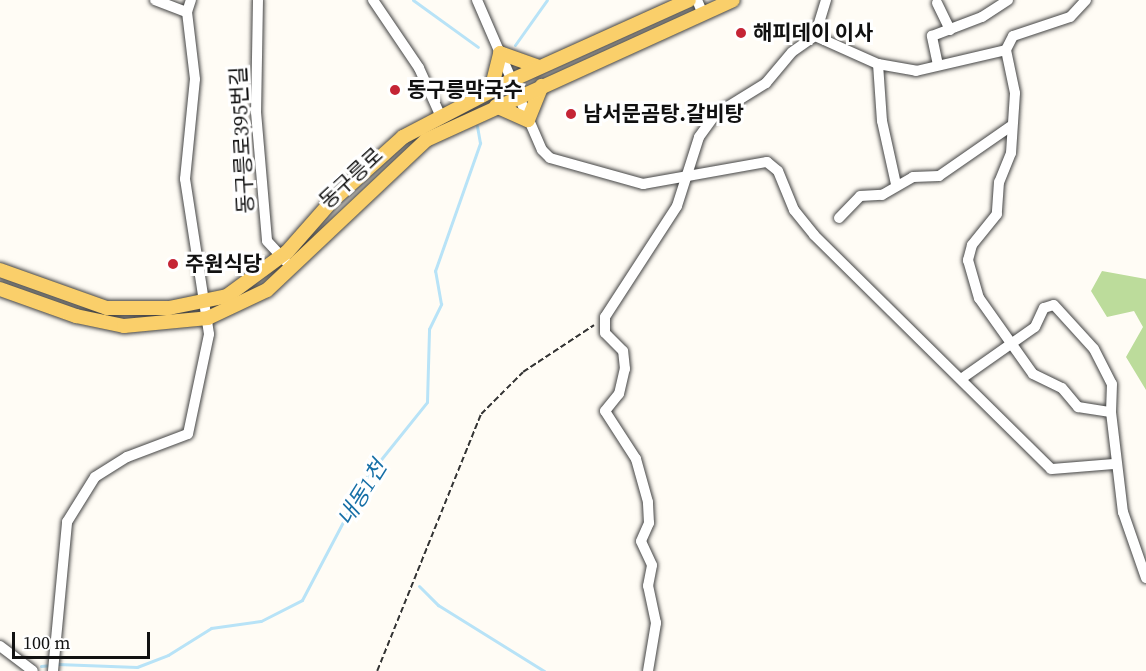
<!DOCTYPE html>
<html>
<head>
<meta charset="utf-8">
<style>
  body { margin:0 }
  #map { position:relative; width:1146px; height:671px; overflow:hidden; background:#fffcf5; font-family:"Source Serif 4","Noto Sans KR",serif }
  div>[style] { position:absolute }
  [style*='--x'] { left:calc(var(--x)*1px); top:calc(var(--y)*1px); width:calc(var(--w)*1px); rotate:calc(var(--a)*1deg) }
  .forest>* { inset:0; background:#bcdc9b }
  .stream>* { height:3px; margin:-1.5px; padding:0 1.5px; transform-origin:1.5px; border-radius:1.5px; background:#b8e3f7 }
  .path>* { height:1.5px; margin-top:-0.75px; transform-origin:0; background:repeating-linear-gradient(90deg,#333 0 6px,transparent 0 9px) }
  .roads { filter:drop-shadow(0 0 2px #444) drop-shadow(0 0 2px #444) }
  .minor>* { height:10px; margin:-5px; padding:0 5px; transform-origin:5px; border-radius:5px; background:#fff }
  .major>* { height:14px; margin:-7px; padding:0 7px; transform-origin:7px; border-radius:7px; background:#facf6a }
  .dots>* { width:16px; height:16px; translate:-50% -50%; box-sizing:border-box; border:3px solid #fff; border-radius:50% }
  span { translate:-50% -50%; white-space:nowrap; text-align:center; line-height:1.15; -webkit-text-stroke:6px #fff; paint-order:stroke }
  .poi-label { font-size:21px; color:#111; font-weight:700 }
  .left { translate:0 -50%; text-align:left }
  .street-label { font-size:21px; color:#111 }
  .water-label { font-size:22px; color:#166fa6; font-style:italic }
  .scale { position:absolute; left:12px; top:632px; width:138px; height:27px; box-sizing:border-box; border:3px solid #111; border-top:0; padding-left:8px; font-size:18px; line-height:21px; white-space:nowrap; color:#111; -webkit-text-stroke:4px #fff; paint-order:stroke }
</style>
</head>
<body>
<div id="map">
  <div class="forest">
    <i style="clip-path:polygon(1102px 271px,1146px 279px,1146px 390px,1126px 357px,1143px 327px,1134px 311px,1107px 317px,1091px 291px)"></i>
  </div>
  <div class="stream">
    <i style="--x:413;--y:0;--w:80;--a:35.9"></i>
    <i style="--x:515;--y:45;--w:55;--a:-54.6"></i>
    <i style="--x:419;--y:586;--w:27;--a:45"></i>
    <i style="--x:438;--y:605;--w:125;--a:31.9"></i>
    <i style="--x:57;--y:664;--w:80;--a:2.1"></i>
    <i style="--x:137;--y:667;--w:33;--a:-21"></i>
    <i style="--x:168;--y:655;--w:51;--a:-32.1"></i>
    <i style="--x:211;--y:628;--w:50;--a:-8"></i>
    <i style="--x:261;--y:621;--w:46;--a:-27.1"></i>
    <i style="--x:302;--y:600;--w:138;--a:-62.3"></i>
    <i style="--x:366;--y:478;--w:97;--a:-51.2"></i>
    <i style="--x:427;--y:402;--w:73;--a:-88.4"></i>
    <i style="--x:429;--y:329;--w:28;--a:-64"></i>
    <i style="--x:441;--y:304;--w:34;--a:-100"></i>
    <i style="--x:435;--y:271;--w:136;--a:-70.6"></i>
    <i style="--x:480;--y:143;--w:17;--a:-100"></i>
    <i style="--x:41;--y:666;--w:10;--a:-6"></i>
  </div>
  <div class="path">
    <i style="--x:377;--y:671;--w:277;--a:-68"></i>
    <i style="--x:481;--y:414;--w:59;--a:-45"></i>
    <i style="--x:523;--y:372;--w:85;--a:-33.5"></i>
  </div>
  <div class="roads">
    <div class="minor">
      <i style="--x:155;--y:0;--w:34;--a:21"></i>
      <i style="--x:258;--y:0;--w:112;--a:91"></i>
      <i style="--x:256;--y:112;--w:129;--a:85.1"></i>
      <i style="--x:267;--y:241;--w:37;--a:47"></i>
      <i style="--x:373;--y:0;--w:82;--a:55.9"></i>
      <i style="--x:419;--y:68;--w:54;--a:65.8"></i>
      <i style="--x:477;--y:0;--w:163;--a:66.6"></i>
      <i style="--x:542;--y:150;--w:11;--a:45"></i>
      <i style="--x:550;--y:158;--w:97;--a:15.6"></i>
      <i style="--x:643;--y:184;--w:126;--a:-10.1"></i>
      <i style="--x:767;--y:162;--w:14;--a:39"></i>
      <i style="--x:778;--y:171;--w:42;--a:67.7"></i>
      <i style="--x:794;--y:210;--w:32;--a:51"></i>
      <i style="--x:814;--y:235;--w:333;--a:44.6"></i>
      <i style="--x:1051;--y:469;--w:64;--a:-4.5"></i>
      <i style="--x:697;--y:0;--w:15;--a:67"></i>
      <i style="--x:1086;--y:0;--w:23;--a:133"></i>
      <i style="--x:1070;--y:17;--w:60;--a:161.6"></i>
      <i style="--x:1013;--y:36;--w:16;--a:117"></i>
      <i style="--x:1006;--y:50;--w:44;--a:78.2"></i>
      <i style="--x:1015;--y:93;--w:60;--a:93.8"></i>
      <i style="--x:1011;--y:153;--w:31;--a:112"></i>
      <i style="--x:999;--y:182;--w:32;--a:94"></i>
      <i style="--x:997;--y:214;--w:40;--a:129"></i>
      <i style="--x:972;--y:245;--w:16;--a:105"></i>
      <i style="--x:968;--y:260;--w:40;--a:74"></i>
      <i style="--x:979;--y:298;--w:93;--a:54.6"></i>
      <i style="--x:1033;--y:374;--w:32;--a:26"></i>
      <i style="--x:1062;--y:388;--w:25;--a:50"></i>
      <i style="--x:1078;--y:407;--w:33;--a:9"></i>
      <i style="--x:1111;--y:412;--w:101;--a:83.2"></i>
      <i style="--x:1123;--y:512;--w:70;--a:70.8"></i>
      <i style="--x:937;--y:3;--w:30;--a:64"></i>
      <i style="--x:815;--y:36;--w:69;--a:24"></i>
      <i style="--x:878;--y:64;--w:39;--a:10"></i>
      <i style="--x:916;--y:71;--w:92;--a:-13.1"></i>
      <i style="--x:878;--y:64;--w:57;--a:86"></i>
      <i style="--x:882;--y:121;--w:65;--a:77.5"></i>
      <i style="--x:938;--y:65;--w:30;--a:-102"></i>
      <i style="--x:932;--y:36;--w:53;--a:-20.8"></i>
      <i style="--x:982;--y:17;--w:31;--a:-33"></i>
      <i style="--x:839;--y:218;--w:30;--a:-46"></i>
      <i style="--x:860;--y:196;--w:22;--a:-3"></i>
      <i style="--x:882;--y:195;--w:36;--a:-30"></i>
      <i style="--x:913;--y:177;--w:26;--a:-2"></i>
      <i style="--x:939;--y:176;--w:88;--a:-34.8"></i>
      <i style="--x:961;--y:379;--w:90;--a:-35.1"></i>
      <i style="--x:1035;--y:327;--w:21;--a:-65"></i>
      <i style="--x:1044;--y:308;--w:10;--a:-17"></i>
      <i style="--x:1054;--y:305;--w:59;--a:47.7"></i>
      <i style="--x:1094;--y:349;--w:39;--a:63"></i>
      <i style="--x:1112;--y:384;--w:28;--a:92"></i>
      <i style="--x:0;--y:646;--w:41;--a:37.1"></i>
      <i style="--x:53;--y:671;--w:150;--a:-84.6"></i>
      <i style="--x:67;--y:522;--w:53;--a:-58.1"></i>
      <i style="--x:95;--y:477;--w:38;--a:-32"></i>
      <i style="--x:127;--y:457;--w:65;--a:-20.7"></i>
      <i style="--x:188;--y:434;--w:102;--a:-78.1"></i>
      <i style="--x:209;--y:334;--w:157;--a:-98.8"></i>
      <i style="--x:185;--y:179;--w:100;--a:-84.3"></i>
      <i style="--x:195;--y:79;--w:67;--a:-96.8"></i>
      <i style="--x:187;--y:12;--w:13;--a:-72"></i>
      <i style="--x:648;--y:671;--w:49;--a:-80.5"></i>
      <i style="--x:656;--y:623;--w:38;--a:-102"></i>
      <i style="--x:648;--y:586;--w:21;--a:-79"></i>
      <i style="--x:652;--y:565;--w:26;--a:-115"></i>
      <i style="--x:641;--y:541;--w:20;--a:-66"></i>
      <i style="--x:649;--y:523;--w:21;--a:-93"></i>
      <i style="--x:648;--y:502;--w:45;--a:-105.6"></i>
      <i style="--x:636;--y:459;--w:57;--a:-122.9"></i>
      <i style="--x:605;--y:411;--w:22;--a:-51"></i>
      <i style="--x:619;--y:394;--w:26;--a:-77"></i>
      <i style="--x:625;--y:369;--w:18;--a:-96"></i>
      <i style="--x:623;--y:351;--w:25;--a:-135"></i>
      <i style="--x:605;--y:333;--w:16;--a:-90"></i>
      <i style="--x:605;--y:317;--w:132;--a:-57"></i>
      <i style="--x:677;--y:206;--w:72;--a:-72.3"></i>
      <i style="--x:699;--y:137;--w:29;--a:-54"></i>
      <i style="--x:716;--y:114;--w:59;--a:-31.8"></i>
      <i style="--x:766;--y:83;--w:40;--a:-50"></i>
      <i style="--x:792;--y:52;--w:28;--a:-35"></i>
      <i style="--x:815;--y:36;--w:38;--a:-73"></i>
    </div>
    <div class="major">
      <i style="--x:491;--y:90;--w:38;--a:-76"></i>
      <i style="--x:500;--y:53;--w:41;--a:19.7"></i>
      <i style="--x:496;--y:106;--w:35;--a:24"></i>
      <i style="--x:528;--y:120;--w:37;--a:-68"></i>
      <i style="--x:0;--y:270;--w:114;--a:19.6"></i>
      <i style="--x:107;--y:308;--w:62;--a:0"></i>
      <i style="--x:169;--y:308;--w:59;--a:-11.7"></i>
      <i style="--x:227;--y:296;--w:74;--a:-36.3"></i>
      <i style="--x:287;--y:252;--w:68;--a:-48.6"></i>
      <i style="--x:332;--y:201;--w:96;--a:-42"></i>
      <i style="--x:403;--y:137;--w:123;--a:-27.6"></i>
      <i style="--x:512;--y:80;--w:194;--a:-24.3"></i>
      <i style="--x:0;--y:289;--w:81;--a:19.6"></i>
      <i style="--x:76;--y:316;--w:49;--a:11.8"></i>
      <i style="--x:124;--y:326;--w:84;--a:-5.4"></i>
      <i style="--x:208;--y:318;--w:65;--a:-25.4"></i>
      <i style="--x:267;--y:290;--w:219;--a:-43.3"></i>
      <i style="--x:426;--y:140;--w:337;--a:-24.5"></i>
    </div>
  </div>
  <div class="dots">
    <i style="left:741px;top:33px;background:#c52535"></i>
    <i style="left:395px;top:90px;background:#c52535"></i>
    <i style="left:571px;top:114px;background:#c52535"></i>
    <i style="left:173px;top:264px;background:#c52535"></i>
  </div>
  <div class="poi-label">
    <span class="left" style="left:753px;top:33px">해피데이 이사</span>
    <span class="left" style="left:407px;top:90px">동구릉막국수</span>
    <span class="left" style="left:583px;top:114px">남서문곰탕.갈비탕</span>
    <span class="left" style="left:185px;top:264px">주원식당</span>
  </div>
  <div class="street-label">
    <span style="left:242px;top:140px;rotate:-93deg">동구릉로395번길</span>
    <span style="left:351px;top:178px;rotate:-43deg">동구릉로</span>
  </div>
  <div class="water-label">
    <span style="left:362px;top:493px;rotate:-58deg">내동1천</span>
  </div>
  <div class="scale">100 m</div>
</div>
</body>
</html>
